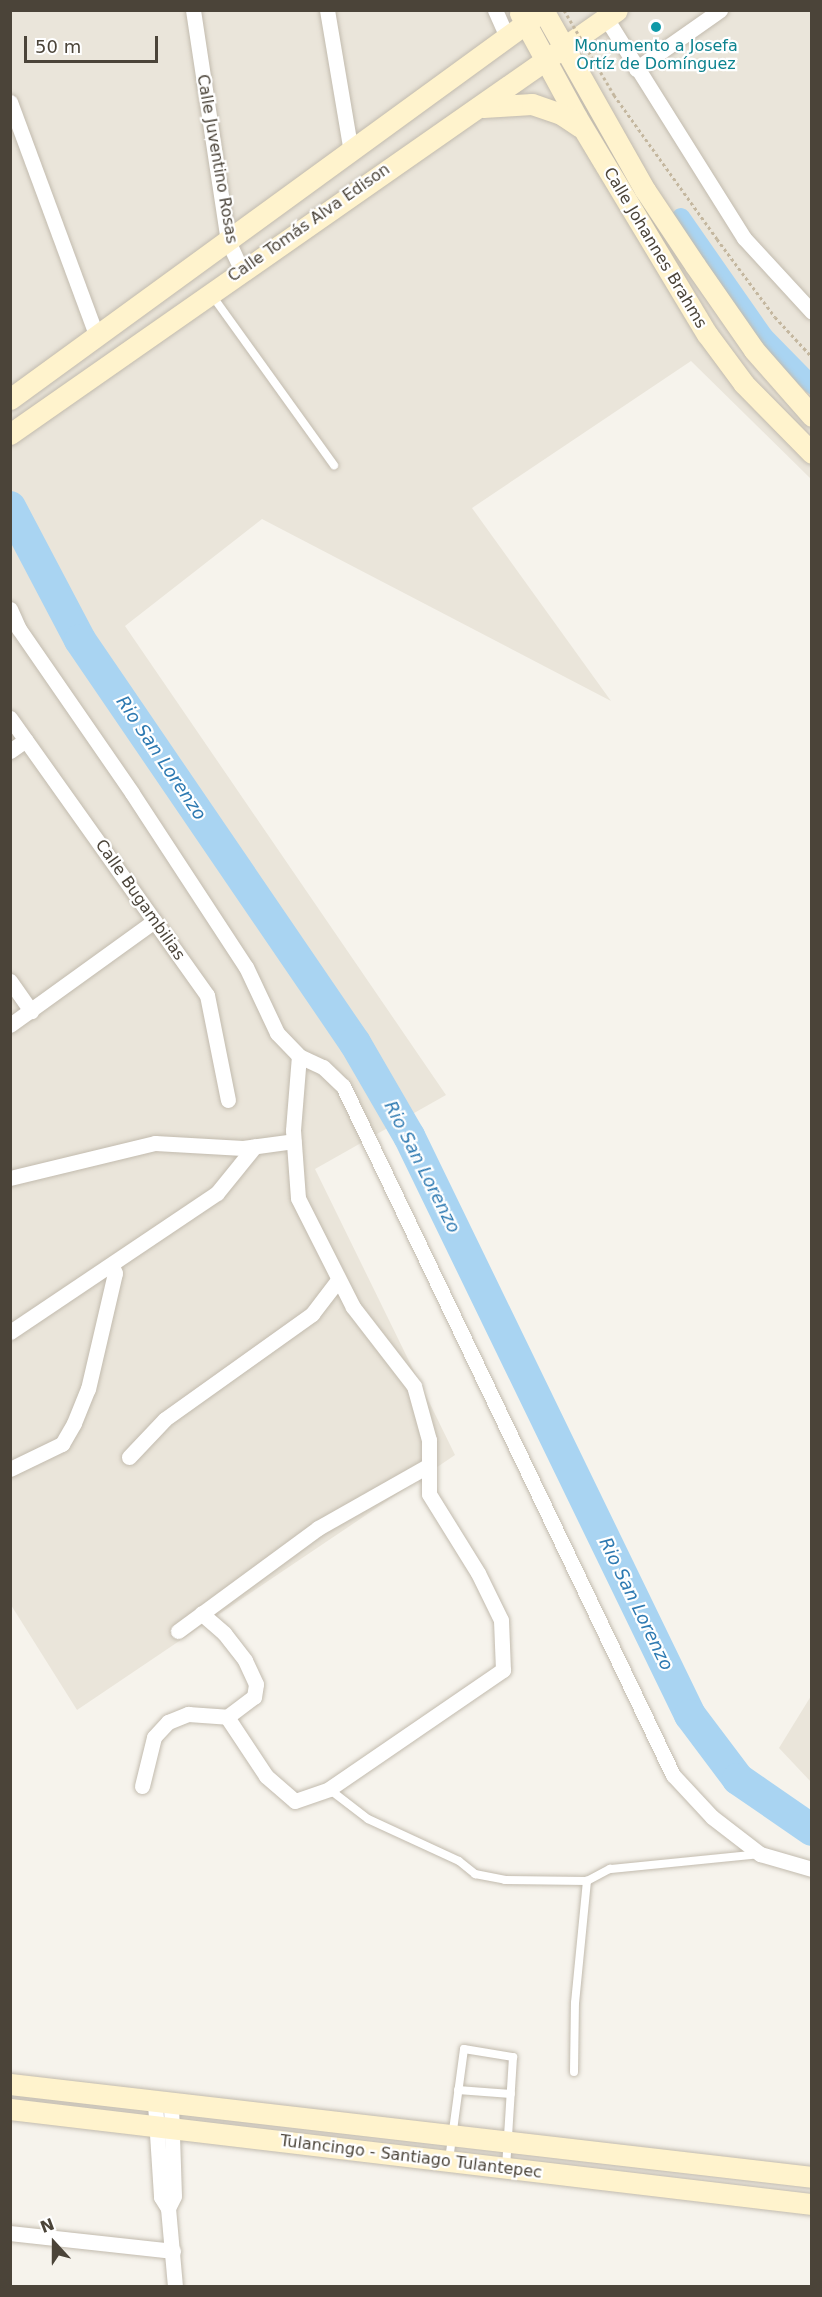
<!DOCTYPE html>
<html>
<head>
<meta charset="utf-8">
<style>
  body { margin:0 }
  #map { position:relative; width:822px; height:2297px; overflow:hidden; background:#f6f3ec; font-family:"DejaVu Sans",sans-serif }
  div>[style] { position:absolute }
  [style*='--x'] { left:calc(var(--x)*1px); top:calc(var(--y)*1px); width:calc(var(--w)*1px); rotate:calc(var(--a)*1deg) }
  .residential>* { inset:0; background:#eae5da }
  .canal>* { height:18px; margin:-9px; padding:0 9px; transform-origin:9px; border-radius:9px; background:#a9d4f2 }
  .river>* { height:32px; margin:-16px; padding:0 16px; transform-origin:16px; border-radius:16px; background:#a9d4f2 }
  .path>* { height:3px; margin-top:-1.5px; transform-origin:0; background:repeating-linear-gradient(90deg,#c4b79f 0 3px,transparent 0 6px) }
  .roads { filter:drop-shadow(0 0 2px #c2bbae) drop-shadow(0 0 2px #c2bbae) }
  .service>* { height:8px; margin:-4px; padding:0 4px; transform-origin:4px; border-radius:4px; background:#fff }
  .minor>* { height:15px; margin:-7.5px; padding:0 7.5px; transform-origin:7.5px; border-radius:7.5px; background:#fff }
  .secondary>* { height:21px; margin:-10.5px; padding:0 10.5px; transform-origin:10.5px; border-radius:10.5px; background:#fff3cd }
  .path-bridge>* { height:3px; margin-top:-1.5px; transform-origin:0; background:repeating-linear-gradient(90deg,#c4b79f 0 3px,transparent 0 6px) }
  .dots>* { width:16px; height:16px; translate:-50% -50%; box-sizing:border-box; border:3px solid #fff; border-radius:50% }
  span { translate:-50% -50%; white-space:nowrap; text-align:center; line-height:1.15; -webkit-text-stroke:4.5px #fff; paint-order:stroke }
  .culture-label { font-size:16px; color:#0d838f }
  .street-label { font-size:16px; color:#4b4439 }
  .water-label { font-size:18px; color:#2e7ab2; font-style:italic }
  .frame { position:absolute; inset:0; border:12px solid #4b4439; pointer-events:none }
  .north { position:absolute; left:24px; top:2213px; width:60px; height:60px; -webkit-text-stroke:4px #fff; paint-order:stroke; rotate:339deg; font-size:16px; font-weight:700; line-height:24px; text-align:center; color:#4b4439 }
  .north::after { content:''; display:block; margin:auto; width:21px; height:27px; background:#4b4439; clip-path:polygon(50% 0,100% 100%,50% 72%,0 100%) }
  .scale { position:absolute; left:24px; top:36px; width:134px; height:27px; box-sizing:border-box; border:3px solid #4b4439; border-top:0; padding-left:8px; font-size:18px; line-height:21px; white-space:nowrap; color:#4b4439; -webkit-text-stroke:4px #fff; paint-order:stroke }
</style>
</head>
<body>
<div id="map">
  <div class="residential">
    <i style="clip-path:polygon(11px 11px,811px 11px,811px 479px,691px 361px,472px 508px,611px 701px,262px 519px,125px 626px,446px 1095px,315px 1169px,455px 1455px,77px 1710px,11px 1605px)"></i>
    <i style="clip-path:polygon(811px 1696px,811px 1782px,779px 1748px)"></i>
  </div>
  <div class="canal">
    <i style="--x:681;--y:217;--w:145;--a:55.1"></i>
    <i style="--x:764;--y:336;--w:69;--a:45.6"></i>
  </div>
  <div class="river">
    <i style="--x:10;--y:507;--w:150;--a:62.2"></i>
    <i style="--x:80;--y:640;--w:488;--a:55.7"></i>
    <i style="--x:355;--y:1043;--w:108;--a:59.9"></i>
    <i style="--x:409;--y:1136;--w:644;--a:64.11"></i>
    <i style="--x:690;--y:1715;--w:80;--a:53.1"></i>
    <i style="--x:738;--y:1779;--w:90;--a:34.6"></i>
  </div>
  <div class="path">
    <i style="--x:717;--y:239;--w:97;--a:53.4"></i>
    <i style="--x:775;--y:317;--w:54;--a:47.2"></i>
  </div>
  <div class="roads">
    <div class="service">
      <i style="--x:211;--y:294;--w:211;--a:54.3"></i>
      <i style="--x:329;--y:1789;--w:49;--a:37.6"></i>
      <i style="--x:368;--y:1819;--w:100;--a:24.8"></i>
      <i style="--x:459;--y:1861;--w:21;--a:39"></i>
      <i style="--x:475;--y:1874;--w:31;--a:11"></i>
      <i style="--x:505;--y:1880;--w:82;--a:0.7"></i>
      <i style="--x:574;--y:2072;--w:69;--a:-89.2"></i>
      <i style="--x:575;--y:2003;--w:123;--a:-84.4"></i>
      <i style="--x:587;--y:1881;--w:26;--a:-28"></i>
      <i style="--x:610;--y:1869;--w:150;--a:-5.7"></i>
      <i style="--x:458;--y:2090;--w:53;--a:4.3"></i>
      <i style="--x:449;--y:2160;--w:112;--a:-82.3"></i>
      <i style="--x:464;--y:2049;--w:50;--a:9.3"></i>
      <i style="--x:513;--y:2057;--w:111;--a:93.6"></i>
    </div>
    <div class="minor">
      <i style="--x:193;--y:10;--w:234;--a:81.4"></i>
      <i style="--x:228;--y:241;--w:31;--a:65"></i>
      <i style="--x:327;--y:10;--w:144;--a:80.4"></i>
      <i style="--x:495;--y:10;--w:30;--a:66"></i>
      <i style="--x:606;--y:18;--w:260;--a:57.9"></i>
      <i style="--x:744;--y:238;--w:100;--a:47.4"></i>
      <i style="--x:636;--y:69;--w:103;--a:-35.1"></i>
      <i style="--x:10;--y:102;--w:251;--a:69.7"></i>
      <i style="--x:10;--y:609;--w:22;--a:66"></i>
      <i style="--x:19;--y:629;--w:199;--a:55.4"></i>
      <i style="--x:132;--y:793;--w:208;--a:56.8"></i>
      <i style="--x:246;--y:967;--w:73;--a:64.8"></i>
      <i style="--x:277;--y:1033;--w:32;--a:46"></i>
      <i style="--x:299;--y:1056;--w:26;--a:25"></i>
      <i style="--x:323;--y:1067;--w:28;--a:44"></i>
      <i style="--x:343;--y:1086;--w:764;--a:64.41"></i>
      <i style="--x:673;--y:1775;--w:57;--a:47.1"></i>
      <i style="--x:712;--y:1817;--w:61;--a:37.6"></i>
      <i style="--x:760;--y:1854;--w:54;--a:16.1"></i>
      <i style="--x:10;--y:718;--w:340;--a:54.6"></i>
      <i style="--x:207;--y:995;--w:107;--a:78.7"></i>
      <i style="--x:10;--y:751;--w:19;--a:-35"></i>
      <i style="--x:10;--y:981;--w:37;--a:55"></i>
      <i style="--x:10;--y:1025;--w:178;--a:-35.8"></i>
      <i style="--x:10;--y:1178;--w:149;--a:-13.6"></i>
      <i style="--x:155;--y:1143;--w:88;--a:3.3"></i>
      <i style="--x:243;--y:1148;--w:51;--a:-7.8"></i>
      <i style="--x:10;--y:1332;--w:249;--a:-33.9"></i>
      <i style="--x:217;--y:1193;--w:60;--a:-51"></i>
      <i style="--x:129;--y:1457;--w:52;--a:-46.5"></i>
      <i style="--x:165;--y:1419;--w:181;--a:-35.5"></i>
      <i style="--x:312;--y:1314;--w:43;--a:-52.6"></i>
      <i style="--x:10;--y:1469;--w:58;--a:-25.7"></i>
      <i style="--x:62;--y:1444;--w:24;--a:-60"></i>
      <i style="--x:74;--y:1423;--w:37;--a:-68"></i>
      <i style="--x:88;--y:1389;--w:119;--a:-76.9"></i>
      <i style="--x:115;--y:1273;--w:8;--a:-113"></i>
      <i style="--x:178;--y:1631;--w:174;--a:-36.3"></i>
      <i style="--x:318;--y:1528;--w:124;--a:-29.5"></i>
      <i style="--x:227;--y:1717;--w:71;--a:56.5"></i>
      <i style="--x:266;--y:1776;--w:38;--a:41"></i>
      <i style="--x:295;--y:1801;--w:36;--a:-19"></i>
      <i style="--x:329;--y:1789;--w:211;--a:-34.4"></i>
      <i style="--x:503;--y:1670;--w:50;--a:-92.3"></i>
      <i style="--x:501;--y:1620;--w:52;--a:-116.1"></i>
      <i style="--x:478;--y:1573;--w:93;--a:-121.8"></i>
      <i style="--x:429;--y:1494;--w:54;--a:-90"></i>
      <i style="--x:429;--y:1440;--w:56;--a:-105.5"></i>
      <i style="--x:414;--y:1386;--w:100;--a:-127.7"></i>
      <i style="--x:353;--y:1307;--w:122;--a:-116.8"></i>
      <i style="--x:298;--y:1198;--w:68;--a:-94.2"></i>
      <i style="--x:293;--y:1130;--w:74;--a:-85.4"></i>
      <i style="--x:142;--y:1786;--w:50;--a:-76.2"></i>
      <i style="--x:154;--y:1737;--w:21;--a:-47"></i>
      <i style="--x:168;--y:1722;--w:22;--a:-22"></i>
      <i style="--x:188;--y:1714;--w:39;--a:4"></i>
      <i style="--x:227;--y:1717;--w:34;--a:-37"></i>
      <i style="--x:254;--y:1697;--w:13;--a:-81"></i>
      <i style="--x:256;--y:1684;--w:26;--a:-115"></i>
      <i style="--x:245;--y:1660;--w:34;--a:-128"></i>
      <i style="--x:224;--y:1633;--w:30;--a:-139"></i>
      <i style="--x:155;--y:2103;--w:94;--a:86.3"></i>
      <i style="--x:161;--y:2197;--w:13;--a:58"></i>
      <i style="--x:168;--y:2208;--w:78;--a:84.9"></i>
      <i style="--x:168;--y:2208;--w:13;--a:-63"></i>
      <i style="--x:174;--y:2196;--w:91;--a:-91.9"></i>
      <i style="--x:10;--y:2233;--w:164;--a:6.3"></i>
    </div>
    <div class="secondary">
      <i style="--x:543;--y:10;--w:207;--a:60.5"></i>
      <i style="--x:645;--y:190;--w:90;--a:56.3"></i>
      <i style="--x:695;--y:265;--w:103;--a:55.2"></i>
      <i style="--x:754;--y:350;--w:88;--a:48.7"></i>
      <i style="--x:520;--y:13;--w:119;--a:61.5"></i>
      <i style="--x:577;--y:118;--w:252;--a:59"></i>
      <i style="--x:707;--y:334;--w:62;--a:53.5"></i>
      <i style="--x:744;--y:384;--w:97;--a:45.4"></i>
      <i style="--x:483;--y:107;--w:49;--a:-3.5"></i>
      <i style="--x:532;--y:104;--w:31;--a:19"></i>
      <i style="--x:561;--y:114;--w:23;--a:34"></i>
      <i style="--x:10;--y:399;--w:661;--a:-36.07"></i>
      <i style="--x:10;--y:434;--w:740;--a:-34.93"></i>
      <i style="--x:10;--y:2084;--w:807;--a:6.61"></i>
      <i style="--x:10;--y:2109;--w:808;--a:6.76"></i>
    </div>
  </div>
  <div class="path-bridge">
    <i style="--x:564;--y:10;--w:99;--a:59.5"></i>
    <i style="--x:614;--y:95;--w:177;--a:54.4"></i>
  </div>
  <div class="dots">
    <i style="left:656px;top:27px;background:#0f9aa8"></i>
  </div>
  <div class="culture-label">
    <span style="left:656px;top:55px">Monumento a Josefa<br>Ortíz de Domínguez</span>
  </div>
  <div class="street-label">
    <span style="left:217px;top:159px;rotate:80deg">Calle Juventino Rosas</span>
    <span style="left:309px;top:223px;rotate:-35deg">Calle Tomás Alva Edison</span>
    <span style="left:655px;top:248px;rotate:59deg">Calle Johannes Brahms</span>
    <span style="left:140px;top:900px;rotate:55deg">Calle Bugambilias</span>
    <span style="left:411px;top:2157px;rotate:7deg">Tulancingo - Santiago Tulantepec</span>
  </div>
  <div class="water-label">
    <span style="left:161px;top:758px;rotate:56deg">Rio San Lorenzo</span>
    <span style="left:422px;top:1167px;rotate:63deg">Rio San Lorenzo</span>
    <span style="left:636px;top:1604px;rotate:64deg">Rio San Lorenzo</span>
  </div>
  <div class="frame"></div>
  <div class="north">N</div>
  <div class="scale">50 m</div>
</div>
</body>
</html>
